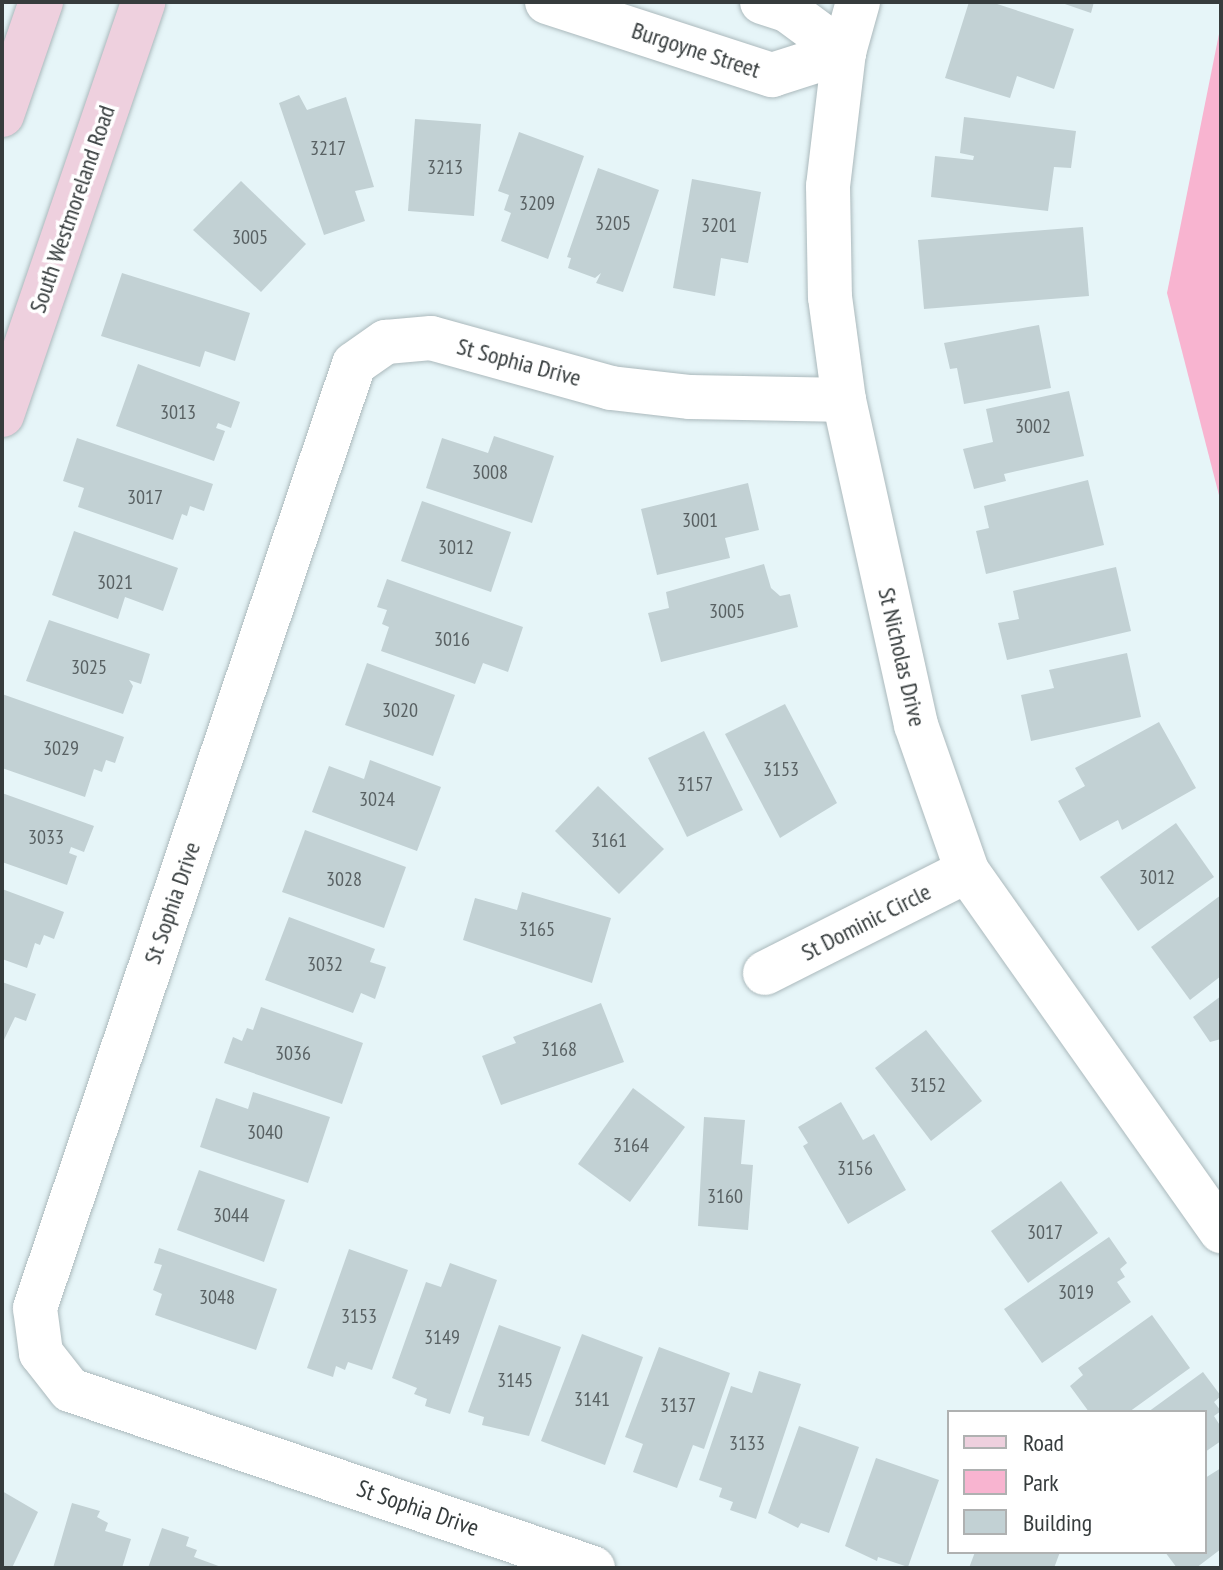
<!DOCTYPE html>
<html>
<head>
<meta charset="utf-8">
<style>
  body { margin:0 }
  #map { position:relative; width:1223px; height:1570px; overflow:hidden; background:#e6f5f8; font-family:"PT Sans Narrow",sans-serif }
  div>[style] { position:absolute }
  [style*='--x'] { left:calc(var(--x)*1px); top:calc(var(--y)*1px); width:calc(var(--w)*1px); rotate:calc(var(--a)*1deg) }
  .green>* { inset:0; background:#f8b4d0 }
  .building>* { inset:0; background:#c2d1d4 }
  .roads { filter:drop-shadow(0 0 2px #abb9bc) drop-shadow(0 0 2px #abb9bc) }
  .street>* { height:44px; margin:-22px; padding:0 22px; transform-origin:22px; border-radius:22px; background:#fff }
  .secondary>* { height:44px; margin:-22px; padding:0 22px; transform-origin:22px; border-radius:22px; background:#eed0de }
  span { translate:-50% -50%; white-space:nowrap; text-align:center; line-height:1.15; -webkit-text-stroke:7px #fff; paint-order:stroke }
  .number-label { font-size:20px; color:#596163 }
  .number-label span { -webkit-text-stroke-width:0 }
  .street-label { font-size:24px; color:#363c3d }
  .frame { position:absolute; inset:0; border:4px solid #363c3d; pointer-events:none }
  .legend { position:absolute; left:947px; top:1410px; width:260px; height:144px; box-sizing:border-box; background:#fff; border:2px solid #afb1b1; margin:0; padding:10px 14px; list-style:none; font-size:24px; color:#363c3d }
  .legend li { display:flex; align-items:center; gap:16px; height:40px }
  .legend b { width:40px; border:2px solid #afb1b1 }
</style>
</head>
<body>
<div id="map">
  <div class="green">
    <i style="clip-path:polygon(1221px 24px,1221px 503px,1167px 293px)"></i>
  </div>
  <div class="building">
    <i style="clip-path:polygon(969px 2px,991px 2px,1074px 29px,1054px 89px,1017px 76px,1010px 98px,945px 78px)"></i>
    <i style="clip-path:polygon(1059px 2px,1094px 2px,1091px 13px)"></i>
    <i style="clip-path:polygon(299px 95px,307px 110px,346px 97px,374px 187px,355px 191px,365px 221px,324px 235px,279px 103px)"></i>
    <i style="clip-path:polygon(964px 117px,1076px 131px,1071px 168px,1054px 167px,1048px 211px,931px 197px,935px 156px,973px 160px,974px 156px,960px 153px)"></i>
    <i style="clip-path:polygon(415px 119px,481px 124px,474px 216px,408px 211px)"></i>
    <i style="clip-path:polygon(519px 132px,584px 156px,548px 259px,501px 241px,511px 213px,504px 210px,509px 195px,498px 191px)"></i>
    <i style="clip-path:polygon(598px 168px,659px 190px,623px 292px,596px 283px,601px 273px,595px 278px,568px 268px,571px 258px,567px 257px)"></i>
    <i style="clip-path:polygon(692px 179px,761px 192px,748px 263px,721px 258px,715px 296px,673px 288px)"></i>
    <i style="clip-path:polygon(241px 181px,306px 244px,261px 292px,193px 230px)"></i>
    <i style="clip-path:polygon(1083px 227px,1089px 296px,924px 309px,918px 240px)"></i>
    <i style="clip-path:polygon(122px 273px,250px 313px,235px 361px,205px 351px,200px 367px,101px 336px)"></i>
    <i style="clip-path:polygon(1039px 325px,1051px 388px,964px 404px,957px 368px,950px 369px,944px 343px)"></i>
    <i style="clip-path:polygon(138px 364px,240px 402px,231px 428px,218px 423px,216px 428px,225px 431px,214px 461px,116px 426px)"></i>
    <i style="clip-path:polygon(1069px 391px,1084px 456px,1004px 474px,1006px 481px,974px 489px,963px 449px,993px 442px,986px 409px)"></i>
    <i style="clip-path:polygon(494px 436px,554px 456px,532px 523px,426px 488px,442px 438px,488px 453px)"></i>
    <i style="clip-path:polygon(77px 438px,213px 484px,204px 511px,190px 506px,187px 516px,182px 514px,173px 540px,78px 507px,84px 488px,63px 481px)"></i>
    <i style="clip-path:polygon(1088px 480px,1104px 545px,986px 574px,976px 531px,989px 528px,984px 506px)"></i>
    <i style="clip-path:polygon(748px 483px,759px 530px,725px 538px,730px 558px,657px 575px,641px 509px)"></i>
    <i style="clip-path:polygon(422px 501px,511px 532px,491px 592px,401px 561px)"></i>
    <i style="clip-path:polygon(74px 531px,178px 568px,163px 611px,125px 597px,118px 619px,52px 595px)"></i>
    <i style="clip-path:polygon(764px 564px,771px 588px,780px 596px,790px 594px,798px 627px,661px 662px,648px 613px,669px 608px,666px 592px)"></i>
    <i style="clip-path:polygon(1116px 567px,1131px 631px,1007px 660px,998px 623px,1019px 619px,1013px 591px)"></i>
    <i style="clip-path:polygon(387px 579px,523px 627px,508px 672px,483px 663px,475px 684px,381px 651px,389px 627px,382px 624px,387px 610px,377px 607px)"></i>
    <i style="clip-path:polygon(49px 620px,150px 654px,141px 684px,129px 680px,133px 686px,123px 714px,26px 681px)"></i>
    <i style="clip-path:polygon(1127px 653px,1141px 717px,1031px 741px,1021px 695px,1054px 688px,1049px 670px)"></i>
    <i style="clip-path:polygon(367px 663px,455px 695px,433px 756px,345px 725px)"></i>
    <i style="clip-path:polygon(2px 694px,124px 737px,115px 763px,106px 760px,102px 772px,94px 769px,85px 797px,2px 768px)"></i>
    <i style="clip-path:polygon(785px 704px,837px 803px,780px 838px,725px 734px)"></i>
    <i style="clip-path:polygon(1159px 722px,1196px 788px,1122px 830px,1118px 820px,1080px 841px,1058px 801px,1085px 786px,1075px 768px)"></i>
    <i style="clip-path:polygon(704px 731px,743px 810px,687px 837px,648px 758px)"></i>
    <i style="clip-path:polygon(370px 760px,441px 787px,417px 851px,312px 812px,329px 766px,364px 779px)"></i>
    <i style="clip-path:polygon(598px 786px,664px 849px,619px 894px,555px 831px)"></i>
    <i style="clip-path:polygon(2px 793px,94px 826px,84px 852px,71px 847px,69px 853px,77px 856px,67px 885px,2px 862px)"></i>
    <i style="clip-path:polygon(1176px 823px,1214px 877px,1138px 931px,1100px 877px)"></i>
    <i style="clip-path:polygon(305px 830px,406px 867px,384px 928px,282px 892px)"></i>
    <i style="clip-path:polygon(2px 889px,64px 912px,54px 939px,44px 935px,40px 945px,35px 943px,27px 968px,2px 959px)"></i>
    <i style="clip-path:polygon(522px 892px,611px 918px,592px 983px,463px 940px,475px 898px,517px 910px)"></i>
    <i style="clip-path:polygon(1221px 895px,1221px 976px,1190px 1000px,1151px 947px)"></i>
    <i style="clip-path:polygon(289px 917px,375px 949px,370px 962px,386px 967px,375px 999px,361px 993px,353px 1013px,265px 980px)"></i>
    <i style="clip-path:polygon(2px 982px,36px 994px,26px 1021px,15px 1017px,2px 1044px)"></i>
    <i style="clip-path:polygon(1221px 996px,1221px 1039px,1210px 1042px,1193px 1017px)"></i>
    <i style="clip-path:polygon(601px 1003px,624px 1062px,501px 1105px,482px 1056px,516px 1043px,513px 1037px)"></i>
    <i style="clip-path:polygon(261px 1007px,363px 1043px,342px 1104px,224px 1063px,233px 1037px,242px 1041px,247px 1028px,253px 1030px)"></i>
    <i style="clip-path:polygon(926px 1030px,982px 1101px,931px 1141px,875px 1068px)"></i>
    <i style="clip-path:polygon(633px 1088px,685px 1127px,630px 1202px,578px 1164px)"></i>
    <i style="clip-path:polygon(253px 1092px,330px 1117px,308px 1183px,200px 1147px,216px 1098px,248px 1109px)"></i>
    <i style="clip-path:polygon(841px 1102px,863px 1140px,874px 1134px,906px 1190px,848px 1224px,803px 1146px,808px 1143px,798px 1127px)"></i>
    <i style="clip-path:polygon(704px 1117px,745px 1120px,741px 1164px,753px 1165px,748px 1230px,698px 1226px)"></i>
    <i style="clip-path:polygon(199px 1170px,285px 1200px,264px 1262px,177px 1230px)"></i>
    <i style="clip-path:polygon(1061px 1181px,1098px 1233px,1028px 1283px,991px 1231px)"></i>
    <i style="clip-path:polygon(1109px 1237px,1127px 1263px,1120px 1269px,1125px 1277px,1117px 1282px,1131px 1302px,1042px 1363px,1004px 1309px)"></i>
    <i style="clip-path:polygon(159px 1248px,277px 1289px,256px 1350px,155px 1315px,162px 1294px,153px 1290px,162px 1265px,154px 1263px)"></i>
    <i style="clip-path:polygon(349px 1249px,408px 1270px,372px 1370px,348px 1362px,345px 1370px,336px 1366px,333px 1377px,307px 1368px)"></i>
    <i style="clip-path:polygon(450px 1263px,497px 1280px,450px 1414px,425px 1406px,427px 1399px,414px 1394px,417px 1388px,392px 1378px,426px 1282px,441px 1287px)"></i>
    <i style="clip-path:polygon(1152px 1315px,1190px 1368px,1129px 1412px,1089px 1412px,1070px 1386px,1083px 1375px,1078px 1368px)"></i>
    <i style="clip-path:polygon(499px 1325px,561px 1347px,529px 1436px,482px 1425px,484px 1417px,468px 1412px)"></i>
    <i style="clip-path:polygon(582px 1334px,643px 1357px,605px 1465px,541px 1441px)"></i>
    <i style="clip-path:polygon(659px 1347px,730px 1373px,704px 1449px,693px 1445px,677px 1488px,633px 1472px,643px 1444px,625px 1437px)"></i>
    <i style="clip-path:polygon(759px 1371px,801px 1384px,756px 1519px,730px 1510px,733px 1502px,719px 1497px,722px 1488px,699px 1480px,731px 1386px,752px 1393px)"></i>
    <i style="clip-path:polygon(1203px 1372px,1221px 1396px,1214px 1402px,1221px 1411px,1214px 1416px,1221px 1427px,1221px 1441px,1205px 1452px,1205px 1412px,1148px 1412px)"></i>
    <i style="clip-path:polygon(799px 1426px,859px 1447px,829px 1533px,801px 1523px,798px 1528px,768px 1513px)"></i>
    <i style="clip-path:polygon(876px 1458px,939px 1480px,908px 1567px,878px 1557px,877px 1561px,845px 1546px)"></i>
    <i style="clip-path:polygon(1221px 1468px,1221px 1549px,1196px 1568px,1177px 1568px,1165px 1552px,1205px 1552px,1205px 1478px)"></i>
    <i style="clip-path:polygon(2px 1491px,38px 1512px,12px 1568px,2px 1568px)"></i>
    <i style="clip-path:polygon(72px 1503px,100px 1511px,97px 1517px,108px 1523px,105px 1531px,131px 1539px,122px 1568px,53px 1568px)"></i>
    <i style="clip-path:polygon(162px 1528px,189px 1537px,186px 1546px,197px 1550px,194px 1557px,224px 1568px,148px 1568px)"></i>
    <i style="clip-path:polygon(975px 1552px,1060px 1552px,1054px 1568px,969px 1568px)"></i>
  </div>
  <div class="roads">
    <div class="street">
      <i style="--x:547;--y:2;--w:237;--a:18"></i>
      <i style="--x:772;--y:75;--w:76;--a:-17.7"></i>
      <i style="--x:762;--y:2;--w:26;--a:18"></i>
      <i style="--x:787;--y:10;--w:71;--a:36.4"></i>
      <i style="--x:858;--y:2;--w:52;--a:105.6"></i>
      <i style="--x:844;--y:52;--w:135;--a:96.8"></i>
      <i style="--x:828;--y:186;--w:111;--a:89"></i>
      <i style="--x:830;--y:297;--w:104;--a:82.3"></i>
      <i style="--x:844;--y:400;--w:333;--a:77.5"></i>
      <i style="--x:916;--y:725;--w:155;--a:70.7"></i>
      <i style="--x:967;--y:871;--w:441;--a:54.8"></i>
      <i style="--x:765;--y:973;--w:226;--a:-26.8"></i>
      <i style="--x:593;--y:1568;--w:552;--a:-161.2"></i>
      <i style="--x:70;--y:1390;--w:47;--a:-128.1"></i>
      <i style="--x:41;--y:1353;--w:45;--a:-97.6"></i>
      <i style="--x:35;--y:1308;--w:996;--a:-71.33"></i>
      <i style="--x:354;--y:364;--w:39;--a:-35"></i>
      <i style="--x:386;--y:342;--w:45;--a:-5.1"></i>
      <i style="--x:431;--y:338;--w:187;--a:15.5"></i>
      <i style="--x:611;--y:388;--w:80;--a:6.5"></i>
      <i style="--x:690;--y:397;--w:154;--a:1.1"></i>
    </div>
    <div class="secondary">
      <i style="--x:2;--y:115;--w:120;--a:-71"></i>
      <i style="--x:2;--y:415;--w:436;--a:-71.1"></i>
    </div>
  </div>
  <div class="number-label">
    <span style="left:328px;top:148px">3217</span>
    <span style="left:445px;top:167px">3213</span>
    <span style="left:537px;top:203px">3209</span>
    <span style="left:613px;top:223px">3205</span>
    <span style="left:719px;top:225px">3201</span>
    <span style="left:250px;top:237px">3005</span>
    <span style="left:178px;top:412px">3013</span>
    <span style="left:1033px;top:426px">3002</span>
    <span style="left:490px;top:472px">3008</span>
    <span style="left:145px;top:497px">3017</span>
    <span style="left:700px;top:520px">3001</span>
    <span style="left:456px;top:547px">3012</span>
    <span style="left:115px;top:582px">3021</span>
    <span style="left:727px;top:611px">3005</span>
    <span style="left:452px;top:639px">3016</span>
    <span style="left:89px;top:667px">3025</span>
    <span style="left:400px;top:710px">3020</span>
    <span style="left:61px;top:748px">3029</span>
    <span style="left:781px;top:769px">3153</span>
    <span style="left:695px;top:784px">3157</span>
    <span style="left:377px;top:799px">3024</span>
    <span style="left:46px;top:837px">3033</span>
    <span style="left:609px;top:840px">3161</span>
    <span style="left:1157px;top:877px">3012</span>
    <span style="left:344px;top:879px">3028</span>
    <span style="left:537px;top:929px">3165</span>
    <span style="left:325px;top:964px">3032</span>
    <span style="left:559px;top:1049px">3168</span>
    <span style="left:293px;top:1053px">3036</span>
    <span style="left:928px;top:1085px">3152</span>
    <span style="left:265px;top:1132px">3040</span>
    <span style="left:631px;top:1145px">3164</span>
    <span style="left:855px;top:1168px">3156</span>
    <span style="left:725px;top:1196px">3160</span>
    <span style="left:231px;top:1215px">3044</span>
    <span style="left:1045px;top:1232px">3017</span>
    <span style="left:1076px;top:1292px">3019</span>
    <span style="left:217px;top:1297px">3048</span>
    <span style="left:359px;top:1316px">3153</span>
    <span style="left:442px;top:1337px">3149</span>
    <span style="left:515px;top:1380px">3145</span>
    <span style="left:592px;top:1399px">3141</span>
    <span style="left:678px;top:1405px">3137</span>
    <span style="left:747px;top:1443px">3133</span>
  </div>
  <div class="street-label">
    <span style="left:696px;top:50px;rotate:18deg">Burgoyne Street</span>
    <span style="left:72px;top:209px;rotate:-71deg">South Westmoreland Road</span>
    <span style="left:519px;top:362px;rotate:15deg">St Sophia Drive</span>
    <span style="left:902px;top:657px;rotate:77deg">St Nicholas Drive</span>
    <span style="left:172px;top:903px;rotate:-71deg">St Sophia Drive</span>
    <span style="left:866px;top:922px;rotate:-27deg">St Dominic Circle</span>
    <span style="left:418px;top:1508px;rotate:19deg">St Sophia Drive</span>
  </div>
  <div class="frame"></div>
  <ul class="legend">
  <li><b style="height:10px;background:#eed0de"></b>Road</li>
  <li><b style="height:22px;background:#f8b4d0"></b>Park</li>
  <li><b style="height:22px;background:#c2d1d4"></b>Building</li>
  </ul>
</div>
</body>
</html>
